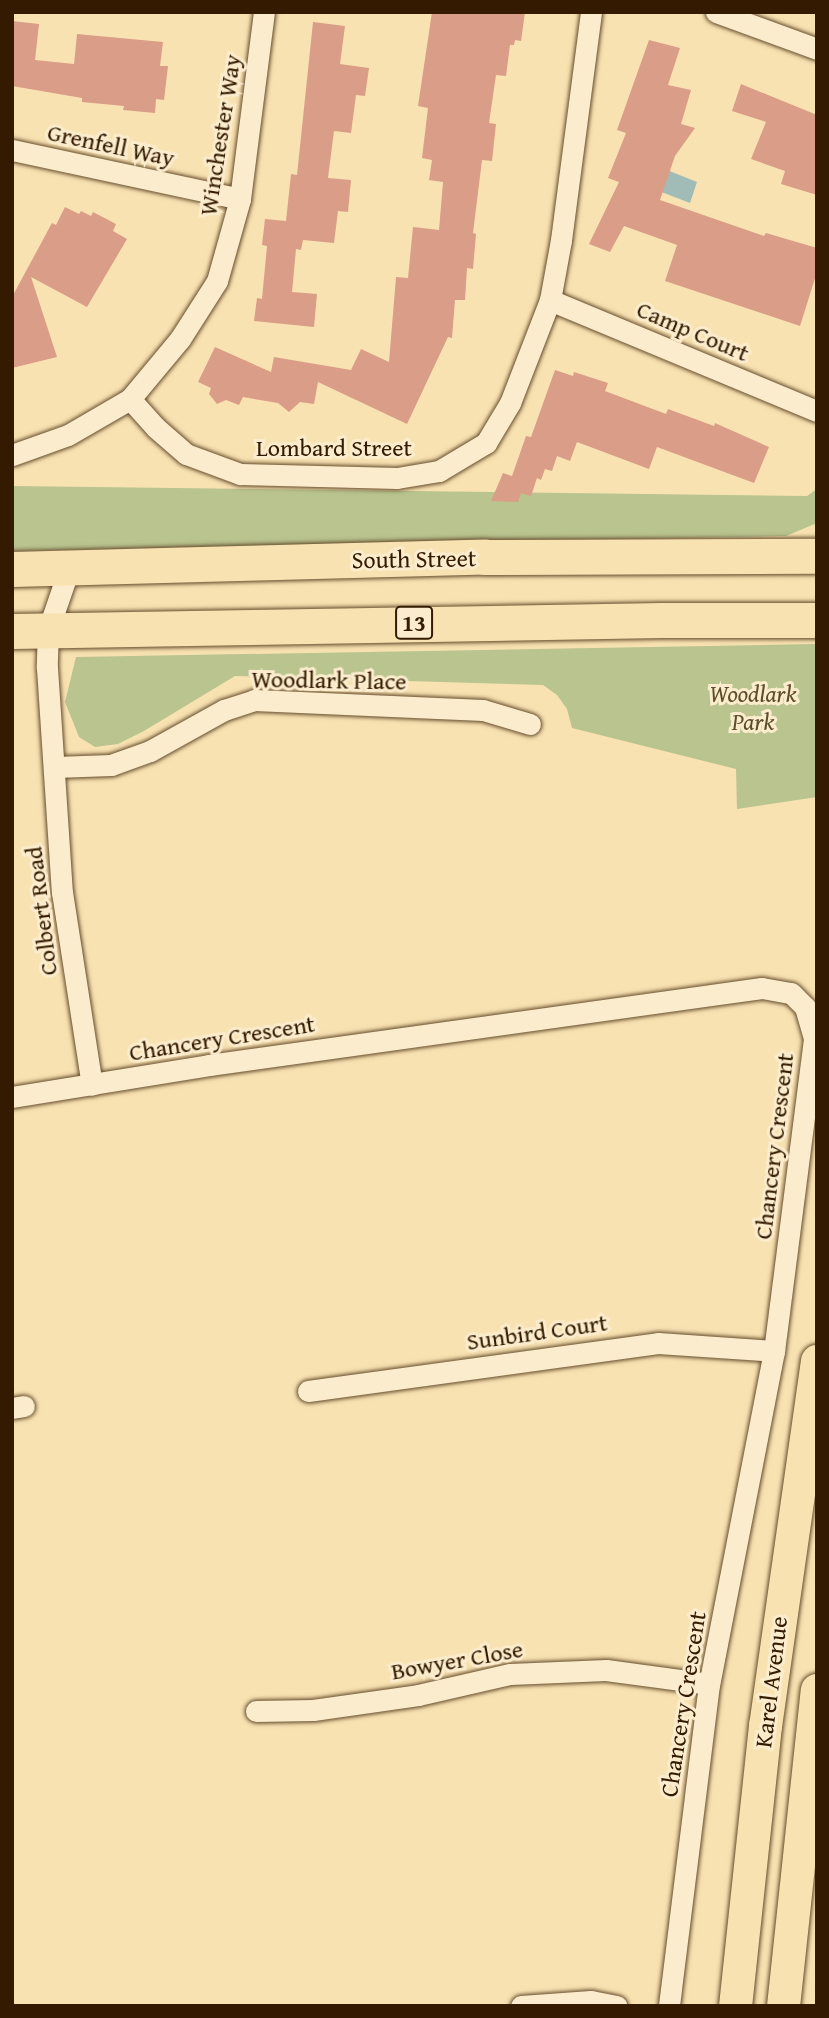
<!DOCTYPE html>
<html>
<head>
<meta charset="utf-8">
<style>
  body { margin:0 }
  #map { position:relative; width:829px; height:2018px; overflow:hidden; background:#f9e2b2; font-family:"Gentium Book Plus",serif }
  div>[style] { position:absolute }
  [style*='--x'] { left:calc(var(--x)*1px); top:calc(var(--y)*1px); width:calc(var(--w)*1px); rotate:calc(var(--a)*1deg) }
  .green>* { inset:0; background:#b9c48f }
  .water>* { inset:0; background:#a1bcb6 }
  .building>* { inset:0; background:#da9d87 }
  .roads { filter:drop-shadow(0 0 2px #654d2c) drop-shadow(0 0 2px #654d2c) }
  .minor>* { height:21px; margin:-10.5px; padding:0 10.5px; transform-origin:10.5px; border-radius:10.5px; background:#fbeccd }
  .primary>* { height:33px; margin:-16.5px; padding:0 16.5px; transform-origin:16.5px; border-radius:16.5px; background:#f9e2b2 }
  .trunk>* { height:35px; margin:-17.5px; padding:0 17.5px; transform-origin:17.5px; border-radius:17.5px; background:#f9e2b2 }
  span { translate:-50% -50%; white-space:nowrap; text-align:center; line-height:1.15; -webkit-text-stroke:6px #fbeccd; paint-order:stroke }
  .shield-label span { padding:2px 5px; background:#fbeccd; border:2px solid; border-radius:5px; -webkit-text-stroke-width:0 }
  .shield-label { font-size:23px; color:#341b00; font-weight:700 }
  .street-label { font-size:24px; color:#341b00 }
  .park-label { font-size:24px; color:#5c4e2b; font-style:italic }
  .frame { position:absolute; inset:0; border:14px solid #341b00; pointer-events:none }
</style>
</head>
<body>
<div id="map">
  <div class="green">
    <i style="clip-path:polygon(12px 486px,807px 496px,817px 489px,817px 523px,786px 536px,12px 551px)"></i>
    <i style="clip-path:polygon(817px 644px,817px 797px,737px 809px,736px 769px,572px 728px,567px 709px,557px 695px,543px 685px,235px 676px,144px 731px,118px 744px,95px 747px,79px 737px,65px 702px,76px 657px)"></i>
  </div>
  <div class="water">
    <i style="clip-path:polygon(662px 168px,697px 182px,690px 203px,651px 188px)"></i>
  </div>
  <div class="building">
    <i style="clip-path:polygon(432px 12px,525px 12px,521px 41px,515px 40px,514px 45px,510px 45px,506px 76px,496px 75px,489px 123px,496px 124px,492px 161px,482px 160px,473px 233px,476px 234px,473px 269px,467px 268px,465px 300px,455px 300px,452px 338px,448px 337px,407px 424px,318px 382px,314px 404px,300px 402px,289px 412px,278px 403px,243px 397px,239px 405px,226px 400px,217px 404px,209px 394px,211px 388px,198px 382px,215px 347px,271px 372px,274px 357px,351px 370px,361px 349px,389px 362px,396px 277px,408px 278px,413px 227px,439px 230px,443px 182px,429px 180px,432px 160px,422px 158px,428px 108px,418px 106px)"></i>
    <i style="clip-path:polygon(12px 21px,39px 24px,35px 60px,74px 64px,77px 34px,163px 42px,160px 66px,168px 66px,164px 100px,156px 99px,155px 113px,123px 110px,124px 106px,82px 102px,82px 98px,12px 86px)"></i>
    <i style="clip-path:polygon(313px 22px,345px 26px,340px 64px,369px 68px,365px 96px,356px 95px,351px 133px,334px 131px,328px 178px,351px 180px,348px 212px,338px 211px,334px 243px,303px 240px,301px 250px,296px 249px,292px 292px,317px 294px,314px 327px,254px 321px,257px 298px,262px 299px,267px 246px,262px 245px,265px 219px,286px 221px,291px 174px,297px 175px)"></i>
    <i style="clip-path:polygon(649px 40px,680px 48px,668px 85px,691px 90px,681px 124px,695px 128px,675px 156px,660px 200px,764px 236px,766px 233px,817px 248px,817px 272px,800px 326px,665px 281px,677px 245px,624px 226px,610px 252px,589px 244px,619px 182px,608px 178px,626px 133px,617px 130px)"></i>
    <i style="clip-path:polygon(741px 84px,817px 115px,817px 195px,781px 184px,785px 171px,751px 159px,766px 122px,732px 111px)"></i>
    <i style="clip-path:polygon(65px 207px,79px 214px,81px 211px,91px 216px,93px 212px,116px 224px,113px 231px,127px 239px,87px 307px,31px 277px,57px 357px,12px 368px,12px 297px,52px 223px,56px 225px)"></i>
    <i style="clip-path:polygon(555px 370px,573px 376px,574px 372px,608px 383px,605px 391px,666px 414px,668px 409px,714px 426px,715px 423px,769px 447px,754px 483px,657px 447px,649px 469px,577px 442px,570px 461px,557px 456px,552px 471px,545px 469px,541px 480px,537px 478px,531px 496px,521px 493px,518px 502px,491px 501px,503px 473px,512px 476px,526px 436px,531px 437px)"></i>
  </div>
  <div class="roads">
    <div class="minor">
      <i style="--x:716;--y:12;--w:108;--a:20.1"></i>
      <i style="--x:12;--y:150;--w:233;--a:12.1"></i>
      <i style="--x:550;--y:300;--w:289;--a:22.6"></i>
      <i style="--x:130;--y:399;--w:38;--a:48"></i>
      <i style="--x:155;--y:427;--w:41;--a:41.1"></i>
      <i style="--x:186;--y:454;--w:58;--a:20.3"></i>
      <i style="--x:240;--y:474;--w:157;--a:1.5"></i>
      <i style="--x:397;--y:478;--w:43;--a:-9.5"></i>
      <i style="--x:439;--y:471;--w:55;--a:-30.8"></i>
      <i style="--x:486;--y:443;--w:47;--a:-59"></i>
      <i style="--x:510;--y:403;--w:110;--a:-68.8"></i>
      <i style="--x:550;--y:300;--w:61;--a:-79.6"></i>
      <i style="--x:561;--y:240;--w:230;--a:-82.5"></i>
      <i style="--x:12;--y:455;--w:59;--a:-19.7"></i>
      <i style="--x:68;--y:435;--w:72;--a:-30.1"></i>
      <i style="--x:130;--y:399;--w:78;--a:-50.2"></i>
      <i style="--x:180;--y:339;--w:69;--a:-57.5"></i>
      <i style="--x:217;--y:281;--w:85;--a:-74.3"></i>
      <i style="--x:240;--y:199;--w:189;--a:-82.7"></i>
      <i style="--x:70;--y:566;--w:68;--a:109"></i>
      <i style="--x:48;--y:630;--w:38;--a:92"></i>
      <i style="--x:47;--y:668;--w:225;--a:86.2"></i>
      <i style="--x:62;--y:892;--w:195;--a:81.2"></i>
      <i style="--x:55;--y:767;--w:56;--a:-2"></i>
      <i style="--x:111;--y:765;--w:41;--a:-19.7"></i>
      <i style="--x:150;--y:751;--w:85;--a:-29"></i>
      <i style="--x:224;--y:710;--w:32;--a:-18"></i>
      <i style="--x:254;--y:700;--w:229;--a:2.5"></i>
      <i style="--x:483;--y:710;--w:49;--a:16.6"></i>
      <i style="--x:12;--y:1097;--w:200;--a:-9.2"></i>
      <i style="--x:209;--y:1065;--w:558;--a:-7.93"></i>
      <i style="--x:762;--y:988;--w:29;--a:10"></i>
      <i style="--x:791;--y:993;--w:20;--a:45"></i>
      <i style="--x:805;--y:1007;--w:33;--a:74"></i>
      <i style="--x:814;--y:1039;--w:315;--a:97.3"></i>
      <i style="--x:774;--y:1351;--w:339;--a:101"></i>
      <i style="--x:709;--y:1684;--w:324;--a:97.1"></i>
      <i style="--x:308;--y:1391;--w:353;--a:-7.8"></i>
      <i style="--x:658;--y:1343;--w:116;--a:3.9"></i>
      <i style="--x:12;--y:1408;--w:12;--a:-9"></i>
      <i style="--x:256;--y:1711;--w:57;--a:-1"></i>
      <i style="--x:313;--y:1710;--w:106;--a:-8.1"></i>
      <i style="--x:418;--y:1695;--w:94;--a:-12.9"></i>
      <i style="--x:510;--y:1674;--w:96;--a:-2.4"></i>
      <i style="--x:606;--y:1670;--w:104;--a:7.7"></i>
      <i style="--x:521;--y:2006;--w:70;--a:-4.1"></i>
      <i style="--x:591;--y:2001;--w:26;--a:11"></i>
    </div>
    <div class="primary">
      <i style="--x:735;--y:2006;--w:282;--a:-83.9"></i>
      <i style="--x:765;--y:1726;--w:369;--a:-81.9"></i>
      <i style="--x:783;--y:2006;--w:318;--a:-83.9"></i>
    </div>
    <div class="trunk">
      <i style="--x:12;--y:569;--w:473;--a:-1.5"></i>
      <i style="--x:485;--y:557;--w:332;--a:-0.2"></i>
      <i style="--x:12;--y:631;--w:650;--a:-0.97"></i>
      <i style="--x:662;--y:620;--w:155;--a:0"></i>
    </div>
  </div>
  <div class="shield-label">
    <span style="left:414px;top:623px">13</span>
  </div>
  <div class="street-label">
    <span style="left:220px;top:135px;rotate:-81deg">Winchester Way</span>
    <span style="left:111px;top:145px;rotate:12deg">Grenfell Way</span>
    <span style="left:693px;top:331px;rotate:23deg">Camp Court</span>
    <span style="left:334px;top:448px">Lombard Street</span>
    <span style="left:414px;top:559px;rotate:-1deg">South Street</span>
    <span style="left:329px;top:680px;rotate:1deg">Woodlark Place</span>
    <span style="left:41px;top:911px;rotate:-97deg">Colbert Road</span>
    <span style="left:222px;top:1038px;rotate:-9deg">Chancery Crescent</span>
    <span style="left:774px;top:1146px;rotate:-83deg">Chancery Crescent</span>
    <span style="left:537px;top:1332px;rotate:-8deg">Sunbird Court</span>
    <span style="left:457px;top:1660px;rotate:-10deg">Bowyer Close</span>
    <span style="left:771px;top:1682px;rotate:-83deg">Karel Avenue</span>
    <span style="left:683px;top:1704px;rotate:-81deg">Chancery Crescent</span>
  </div>
  <div class="park-label">
    <span style="left:753px;top:708px">Woodlark<br>Park</span>
  </div>
  <div class="frame"></div>
</div>
</body>
</html>
